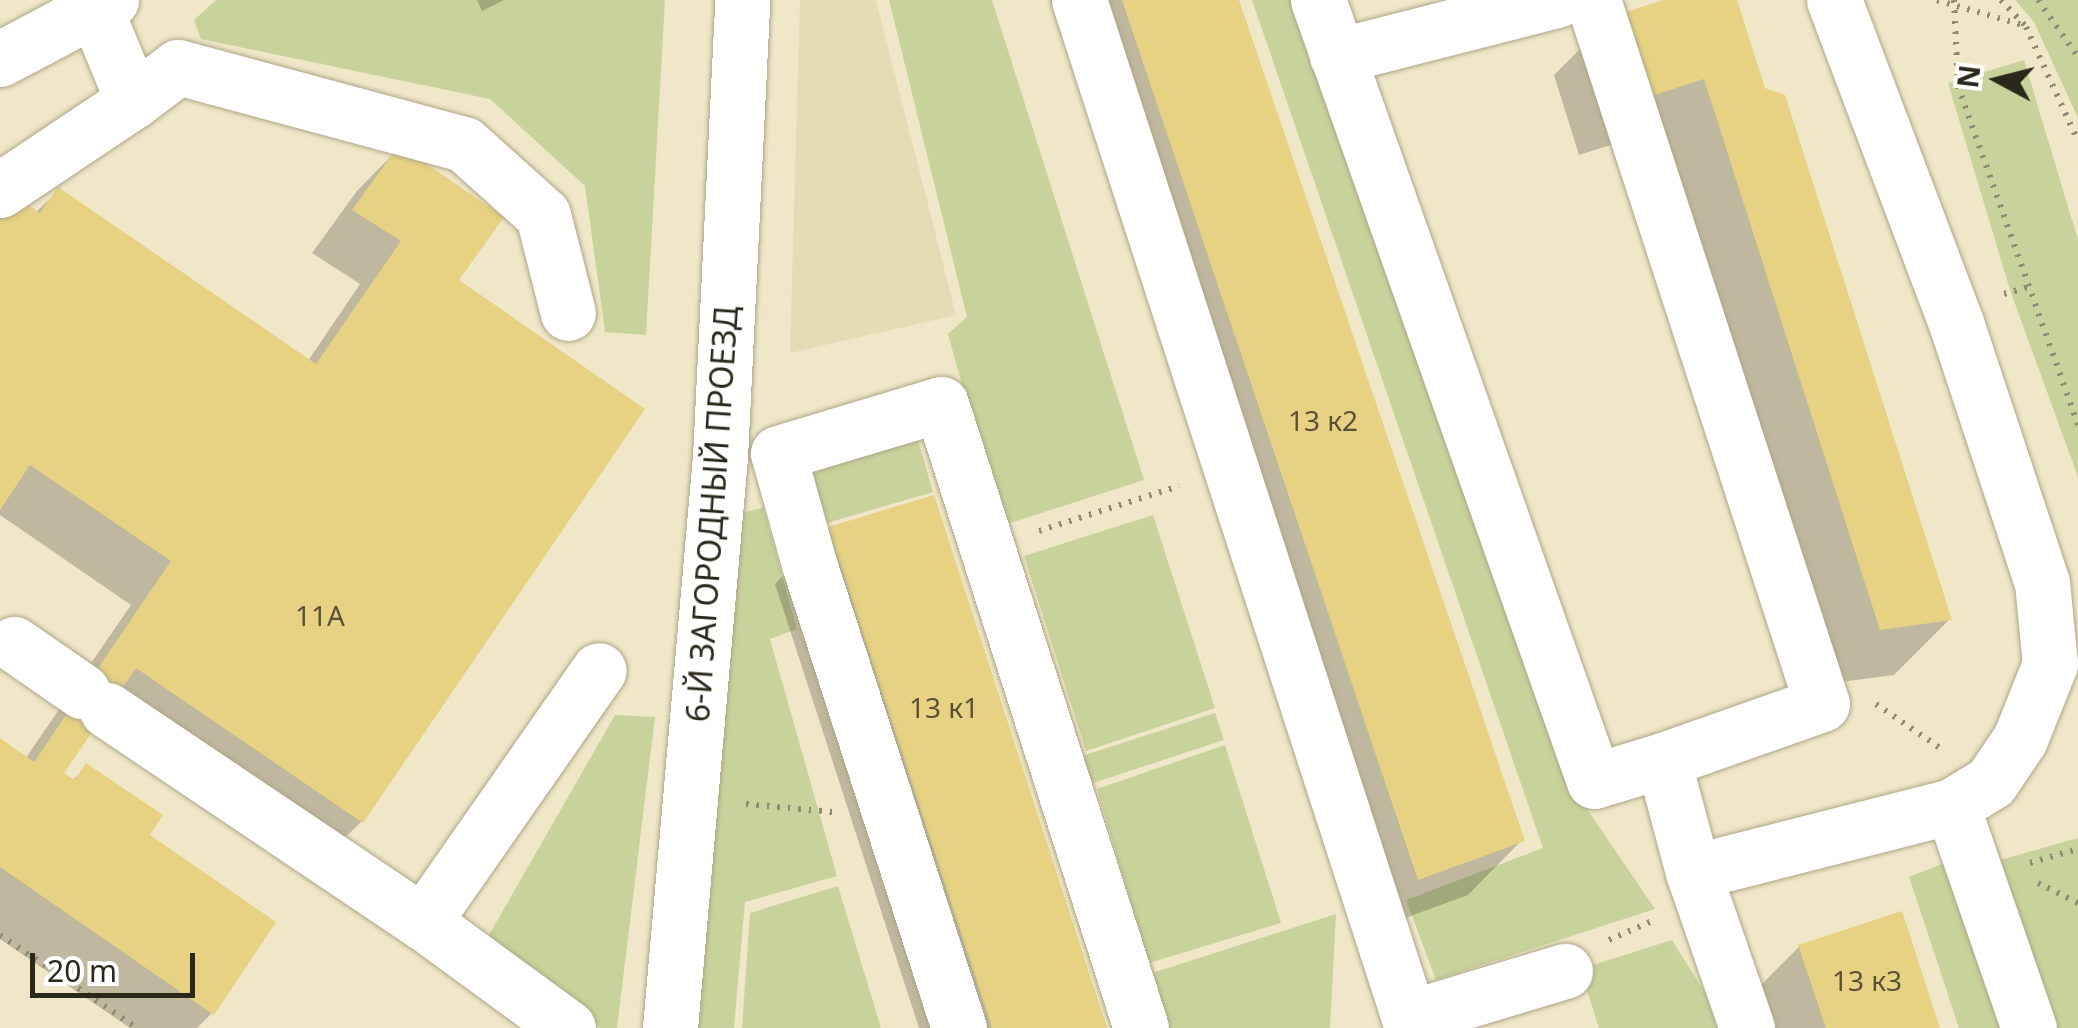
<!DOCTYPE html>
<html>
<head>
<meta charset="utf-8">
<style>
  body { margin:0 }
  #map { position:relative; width:2078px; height:1028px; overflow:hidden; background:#efe7c7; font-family:"Noto Sans",sans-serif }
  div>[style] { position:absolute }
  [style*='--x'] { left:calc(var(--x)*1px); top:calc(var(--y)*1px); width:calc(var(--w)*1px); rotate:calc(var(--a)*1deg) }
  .built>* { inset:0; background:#e5dbb4 }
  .green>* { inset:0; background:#c8d39b }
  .shadow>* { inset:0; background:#0003 }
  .building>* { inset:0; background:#e6d282 }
  .path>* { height:6px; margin-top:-3px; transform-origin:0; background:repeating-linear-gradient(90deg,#908b74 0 2.5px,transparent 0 10.5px) }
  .roads { filter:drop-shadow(0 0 2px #aea688) drop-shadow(0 0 2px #aea688) }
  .minor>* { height:55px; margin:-27.5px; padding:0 27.5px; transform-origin:27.5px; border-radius:27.5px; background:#fff }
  span { translate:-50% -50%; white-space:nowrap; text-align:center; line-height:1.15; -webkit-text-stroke:8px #fff; paint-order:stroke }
  .number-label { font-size:28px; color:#595235 }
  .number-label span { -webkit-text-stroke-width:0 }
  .street-label { font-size:32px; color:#2a271b }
  .north { position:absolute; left:1948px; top:30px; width:100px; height:100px; -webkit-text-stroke:8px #fff; paint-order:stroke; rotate:277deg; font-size:28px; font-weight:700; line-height:40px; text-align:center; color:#2a271b }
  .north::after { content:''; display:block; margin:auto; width:35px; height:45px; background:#2a271b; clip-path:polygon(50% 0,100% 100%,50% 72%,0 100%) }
  .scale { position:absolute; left:30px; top:953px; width:165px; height:45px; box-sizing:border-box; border:5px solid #2a271b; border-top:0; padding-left:12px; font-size:30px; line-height:35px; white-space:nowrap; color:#2a271b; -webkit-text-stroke:8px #fff; paint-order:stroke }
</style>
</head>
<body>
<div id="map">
  <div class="built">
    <i style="clip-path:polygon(800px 0,876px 0,956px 315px,790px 353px)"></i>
  </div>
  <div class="green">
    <i style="clip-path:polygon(216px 0,665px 0,646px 335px,605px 332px,585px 186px,490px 99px,201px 39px,194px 20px)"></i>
    <i style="clip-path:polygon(889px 0,992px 0,1144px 480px,1001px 526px,948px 334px,967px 317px)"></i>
    <i style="clip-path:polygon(1252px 0,1307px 0,1581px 800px,1655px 909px,1436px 980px,1406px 900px,1543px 848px)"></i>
    <i style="clip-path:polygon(2015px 0,2078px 0,2078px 118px,2034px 22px)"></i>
    <i style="clip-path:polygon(2024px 60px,2078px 240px,2078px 477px,2010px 290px,1948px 83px)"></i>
    <i style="clip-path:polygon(913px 423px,933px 492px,827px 523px,808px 459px)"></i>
    <i style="clip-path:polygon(763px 508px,797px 629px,770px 639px,837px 876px,745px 902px,734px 1028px,681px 1028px,726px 516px)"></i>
    <i style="clip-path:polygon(1153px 515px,1215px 708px,1086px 751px,1024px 556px)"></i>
    <i style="clip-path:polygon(1017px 547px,1082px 756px,1215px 713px,1224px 740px,1090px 784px,998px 553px)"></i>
    <i style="clip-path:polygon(615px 715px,655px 717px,617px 1028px,601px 1028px,482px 947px)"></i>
    <i style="clip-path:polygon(1225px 745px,1281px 923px,1149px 963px,1097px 789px)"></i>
    <i style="clip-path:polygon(2078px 838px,2078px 1028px,2044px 1028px,1986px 864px)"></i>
    <i style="clip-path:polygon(1955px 859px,2014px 1028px,1959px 1028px,1909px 877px)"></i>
    <i style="clip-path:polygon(838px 886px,881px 1028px,742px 1028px,750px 913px)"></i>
    <i style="clip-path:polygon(1336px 914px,1330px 1028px,1156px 1028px,1140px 977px)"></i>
    <i style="clip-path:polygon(1672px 940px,1727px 1028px,1599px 1028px,1580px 969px)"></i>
  </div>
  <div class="shadow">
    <i style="clip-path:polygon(477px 0,504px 0,482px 11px)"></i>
    <i style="clip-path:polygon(1050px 0,1237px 0,1522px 840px,1468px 895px,1364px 933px)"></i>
    <i style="clip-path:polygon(1672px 0,1734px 0,1949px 620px,1894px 675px,1825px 684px,1649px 133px,1579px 155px,1554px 75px,1609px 20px)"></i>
    <i style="clip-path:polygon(399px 148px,455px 281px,642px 409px,361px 822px,318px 864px,101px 715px,60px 773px,72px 781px,87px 766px,146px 836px,212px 1013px,197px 1028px,130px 1028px,0 939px,0 741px,25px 759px,131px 605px,0 515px,0 200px,35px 213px,59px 190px,308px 361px,360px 284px,312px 253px,357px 191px)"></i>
    <i style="clip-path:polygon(829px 529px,1104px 1028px,919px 1028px,775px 584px)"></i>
    <i style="clip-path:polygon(1799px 947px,1937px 1028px,1754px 1028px,1745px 1001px)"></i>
  </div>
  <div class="building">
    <i style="clip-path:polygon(1122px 0,1239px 0,1525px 841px,1418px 880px)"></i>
    <i style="clip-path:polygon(1663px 0,1737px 0,1765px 88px,1785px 95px,1952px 620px,1880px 630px,1704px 79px,1635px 101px,1608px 18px)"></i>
    <i style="clip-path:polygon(399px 145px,504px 217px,459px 280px,645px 409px,363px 823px,136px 668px,64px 773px,75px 780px,86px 763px,163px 815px,150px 835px,276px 922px,214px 1015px,0 867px,0 738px,34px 762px,171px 561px,30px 465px,0 510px,0 199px,6px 190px,40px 213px,58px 187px,316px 364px,401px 241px,352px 210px)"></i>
    <i style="clip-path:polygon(934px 495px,1107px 1028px,992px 1028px,828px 527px)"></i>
    <i style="clip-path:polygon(1902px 911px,1940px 1028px,1826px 1028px,1798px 945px)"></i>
  </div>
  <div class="path">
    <i style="--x:1937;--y:0;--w:89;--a:16.4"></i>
    <i style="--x:1954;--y:0;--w:86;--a:87.3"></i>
    <i style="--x:1958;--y:86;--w:360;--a:70.5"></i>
    <i style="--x:2001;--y:0;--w:37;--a:47"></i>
    <i style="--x:2026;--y:27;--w:125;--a:65.5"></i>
    <i style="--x:2038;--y:0;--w:70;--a:54.9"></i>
    <i style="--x:2004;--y:294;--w:26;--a:-16"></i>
    <i style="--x:1039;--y:531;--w:147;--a:-17.8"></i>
    <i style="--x:1876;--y:704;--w:78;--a:34.5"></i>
    <i style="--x:746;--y:804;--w:87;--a:5.3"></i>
    <i style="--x:2030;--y:863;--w:50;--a:-16.3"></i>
    <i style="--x:2038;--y:883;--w:45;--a:26.6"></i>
    <i style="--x:0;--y:935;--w:166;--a:34.2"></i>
    <i style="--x:1609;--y:940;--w:47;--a:-23.8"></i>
  </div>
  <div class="roads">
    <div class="minor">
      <i style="--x:1079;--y:0;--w:1070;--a:72.04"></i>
      <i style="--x:1409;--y:1018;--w:163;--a:-16.8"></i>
      <i style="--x:1318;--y:0;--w:828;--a:70.54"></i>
      <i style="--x:1594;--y:781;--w:72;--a:-16.9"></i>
      <i style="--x:1663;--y:760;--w:116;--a:75"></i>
      <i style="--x:1693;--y:872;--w:165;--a:70.9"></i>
      <i style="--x:1593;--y:0;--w:740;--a:71.98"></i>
      <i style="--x:1822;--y:704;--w:169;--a:160.6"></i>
      <i style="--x:1337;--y:56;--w:227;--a:-14.3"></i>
      <i style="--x:0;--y:59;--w:126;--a:-28"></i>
      <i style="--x:133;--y:101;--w:56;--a:-37.1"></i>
      <i style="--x:178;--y:67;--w:296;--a:15.1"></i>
      <i style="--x:464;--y:144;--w:106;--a:41.9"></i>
      <i style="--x:543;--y:215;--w:101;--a:75.7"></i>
      <i style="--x:0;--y:190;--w:160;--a:-33.8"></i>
      <i style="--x:133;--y:101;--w:100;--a:-112.4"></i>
      <i style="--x:14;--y:644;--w:83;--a:34.7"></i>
      <i style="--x:107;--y:710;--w:381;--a:33.9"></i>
      <i style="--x:1952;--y:806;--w:235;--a:70.9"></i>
      <i style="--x:1693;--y:872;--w:267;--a:-14.3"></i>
      <i style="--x:1952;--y:806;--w:46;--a:-31.6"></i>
      <i style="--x:1991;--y:782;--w:52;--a:-56"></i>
      <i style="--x:2020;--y:739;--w:81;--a:-68.2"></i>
      <i style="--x:2050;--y:664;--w:81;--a:-95.6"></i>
      <i style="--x:2042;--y:583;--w:274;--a:-108.3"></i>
      <i style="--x:1956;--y:323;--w:345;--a:-110.7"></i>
      <i style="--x:568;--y:1028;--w:180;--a:-143.8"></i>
      <i style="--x:423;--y:922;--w:307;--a:-55.1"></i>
      <i style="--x:670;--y:1028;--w:573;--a:-85"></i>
      <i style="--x:720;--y:457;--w:458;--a:-87.2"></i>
      <i style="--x:959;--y:1028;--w:484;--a:-107.9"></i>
      <i style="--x:810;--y:567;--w:118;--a:-105.7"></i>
      <i style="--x:778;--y:453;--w:170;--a:-16.7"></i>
      <i style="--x:941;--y:404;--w:655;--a:72.23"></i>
    </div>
  </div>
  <div class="number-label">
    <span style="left:1323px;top:420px">13 к2</span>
    <span style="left:320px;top:615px">11А</span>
    <span style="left:944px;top:707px">13 к1</span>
    <span style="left:1867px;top:980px">13 к3</span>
  </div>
  <div class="street-label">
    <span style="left:712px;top:514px;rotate:-86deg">6-Й ЗАГОРОДНЫЙ ПРОЕЗД</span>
  </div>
  <div class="north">N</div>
  <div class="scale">20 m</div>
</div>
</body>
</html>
